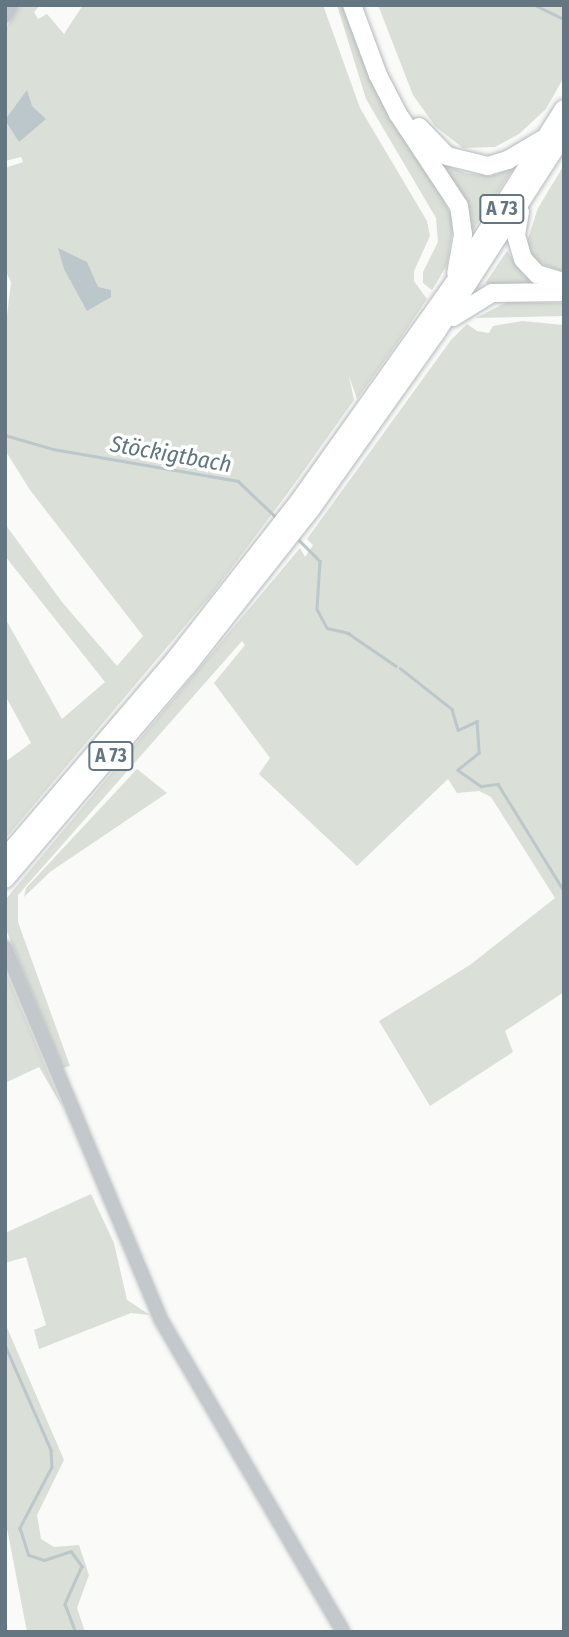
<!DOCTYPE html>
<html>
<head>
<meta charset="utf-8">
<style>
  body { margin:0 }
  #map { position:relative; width:569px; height:1637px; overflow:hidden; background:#fafaf8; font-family:"Fira Sans Condensed",sans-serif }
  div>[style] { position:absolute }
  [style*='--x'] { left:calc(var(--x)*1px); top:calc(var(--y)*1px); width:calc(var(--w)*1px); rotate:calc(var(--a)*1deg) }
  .green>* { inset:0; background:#dadfd7 }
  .water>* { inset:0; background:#bbc7cb }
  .stream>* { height:2.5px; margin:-1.25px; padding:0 1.25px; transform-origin:1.25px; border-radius:1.25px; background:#bbc7cb }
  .roads { filter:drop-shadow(0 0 2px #b4b9bd) drop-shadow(0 0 2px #b4b9bd) }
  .tertiary>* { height:12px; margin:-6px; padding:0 6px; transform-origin:6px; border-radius:6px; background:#c3c8cc }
  .motorway>* { height:18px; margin:-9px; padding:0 9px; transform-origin:9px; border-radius:9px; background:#fff }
  span { translate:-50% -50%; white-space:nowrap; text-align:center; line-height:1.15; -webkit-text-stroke:7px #fff; paint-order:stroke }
  .shield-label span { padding:2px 5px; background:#fff; border:2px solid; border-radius:5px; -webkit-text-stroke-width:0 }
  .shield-label { font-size:19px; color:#657683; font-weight:700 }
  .water-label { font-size:23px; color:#60757c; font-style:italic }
  .frame { position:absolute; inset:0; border:7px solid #657683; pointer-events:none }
</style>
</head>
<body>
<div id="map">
  <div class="green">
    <i style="clip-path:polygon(21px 5px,40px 5px,34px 12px,38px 19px,47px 14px,64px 34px,83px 5px,323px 5px,360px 108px,427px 221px,430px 236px,414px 271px,414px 281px,427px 299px,396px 345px,357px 399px,349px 376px,354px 400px,290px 490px,211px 595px,5px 839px,5px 762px,31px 743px,5px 695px,5px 618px,62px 719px,105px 682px,5px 556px,5px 524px,62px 602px,117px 666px,143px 636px,30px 490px,5px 450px,5px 332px,11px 282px,5px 270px,5px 168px,23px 162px,21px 157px,5px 161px,5px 29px)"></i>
    <i style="clip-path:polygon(337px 5px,345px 5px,454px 221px,447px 265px,432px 290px,423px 283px,423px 272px,438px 242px,436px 218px,366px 99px)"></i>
    <i style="clip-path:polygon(378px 5px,564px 5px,564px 77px,546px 109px,519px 134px,495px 147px,463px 148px,435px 126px,413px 95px)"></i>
    <i style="clip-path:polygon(435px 160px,465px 173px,490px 176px,513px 169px,472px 231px,466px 211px)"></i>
    <i style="clip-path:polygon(564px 165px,564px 272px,538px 263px,526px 245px,538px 208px)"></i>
    <i style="clip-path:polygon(507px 251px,523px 274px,538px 286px,488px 285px,486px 282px)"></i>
    <i style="clip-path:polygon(507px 302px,564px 303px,564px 316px,476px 318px)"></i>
    <i style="clip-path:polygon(522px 321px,564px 325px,564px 992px,505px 1031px,513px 1052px,430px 1106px,379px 1021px,470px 965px,555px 898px,491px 797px,479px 791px,457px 793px,448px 779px,357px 866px,259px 774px,270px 758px,214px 683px,245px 645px,242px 641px,18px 895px,18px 922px,70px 1066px,63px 1068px,5px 927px,5px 900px,300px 548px,305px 557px,313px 545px,307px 539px,451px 340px,467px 324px,477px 331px,489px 333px,493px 326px)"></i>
    <i style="clip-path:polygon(137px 769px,167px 793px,50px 872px,24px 897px,26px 888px)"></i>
    <i style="clip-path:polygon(5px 970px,63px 1108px,39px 1067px,5px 1083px)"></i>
    <i style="clip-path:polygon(91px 1194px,114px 1243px,127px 1300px,150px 1315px,131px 1313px,39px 1349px,34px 1330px,46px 1325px,26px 1257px,5px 1263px,5px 1233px)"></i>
    <i style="clip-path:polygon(5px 1323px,64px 1460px,37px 1515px,41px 1539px,54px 1547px,79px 1545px,89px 1575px,77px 1608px,85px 1632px,27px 1632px,5px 1518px)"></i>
  </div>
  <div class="water">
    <i style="clip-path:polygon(27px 90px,32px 106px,46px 119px,19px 142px,5px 120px)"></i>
    <i style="clip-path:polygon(58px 248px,87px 262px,98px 287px,111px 290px,111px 297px,87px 311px,64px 269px)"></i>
  </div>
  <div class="stream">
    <i style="--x:535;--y:5;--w:32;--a:26"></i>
    <i style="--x:5;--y:435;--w:50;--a:16.3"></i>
    <i style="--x:53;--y:449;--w:188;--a:9.8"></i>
    <i style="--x:238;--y:481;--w:52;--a:43.5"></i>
    <i style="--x:298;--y:539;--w:31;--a:45"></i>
    <i style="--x:320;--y:561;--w:48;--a:93.6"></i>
    <i style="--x:317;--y:609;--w:21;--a:62"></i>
    <i style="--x:327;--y:628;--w:22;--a:13"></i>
    <i style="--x:348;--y:633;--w:58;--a:34.5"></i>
    <i style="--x:400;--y:668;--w:66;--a:38.3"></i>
    <i style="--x:452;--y:709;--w:22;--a:74"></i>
    <i style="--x:458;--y:730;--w:21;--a:-25"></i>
    <i style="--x:477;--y:721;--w:32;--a:86"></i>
    <i style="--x:479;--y:753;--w:27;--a:141"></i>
    <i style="--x:458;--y:770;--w:28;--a:35"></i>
    <i style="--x:481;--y:786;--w:17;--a:-7"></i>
    <i style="--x:498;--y:784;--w:126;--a:58.3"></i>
    <i style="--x:5;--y:1345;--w:115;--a:66.3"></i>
    <i style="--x:51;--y:1450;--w:17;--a:87"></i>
    <i style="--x:52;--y:1467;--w:69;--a:117.7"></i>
    <i style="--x:20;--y:1528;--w:28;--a:72"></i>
    <i style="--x:29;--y:1555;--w:16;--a:18"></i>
    <i style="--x:44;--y:1560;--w:28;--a:-18"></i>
    <i style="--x:71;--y:1551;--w:19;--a:54"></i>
    <i style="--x:82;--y:1566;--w:42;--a:114.1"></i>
    <i style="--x:65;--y:1604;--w:30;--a:69"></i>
  </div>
  <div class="roads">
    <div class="tertiary">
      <i style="--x:5;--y:16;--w:13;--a:-58"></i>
      <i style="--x:5;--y:947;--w:404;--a:67.3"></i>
      <i style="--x:161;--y:1320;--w:361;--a:59.7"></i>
    </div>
    <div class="motorway">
      <i style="--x:352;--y:5;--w:75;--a:69.6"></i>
      <i style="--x:378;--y:75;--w:44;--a:62.9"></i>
      <i style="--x:398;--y:114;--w:110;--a:56.5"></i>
      <i style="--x:459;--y:206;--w:29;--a:82"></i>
      <i style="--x:463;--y:235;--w:39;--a:100"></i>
      <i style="--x:419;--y:127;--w:40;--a:46"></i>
      <i style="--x:447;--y:156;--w:42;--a:13.7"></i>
      <i style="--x:488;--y:166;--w:21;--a:-17"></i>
      <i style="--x:508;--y:160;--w:39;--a:-31"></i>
      <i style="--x:520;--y:212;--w:23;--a:100"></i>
      <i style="--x:516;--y:235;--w:25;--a:74"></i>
      <i style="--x:523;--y:259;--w:21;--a:47"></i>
      <i style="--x:537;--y:274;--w:28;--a:17"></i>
      <i style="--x:453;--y:317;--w:46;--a:-31.6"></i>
      <i style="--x:492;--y:293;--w:72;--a:-0.8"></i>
      <i style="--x:5;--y:858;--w:265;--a:-49.4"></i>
      <i style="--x:177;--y:657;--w:199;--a:-51.9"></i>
      <i style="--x:300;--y:500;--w:264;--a:-54.6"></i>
      <i style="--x:453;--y:285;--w:208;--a:-57.8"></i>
      <i style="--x:5;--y:879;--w:280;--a:-49.5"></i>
      <i style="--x:187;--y:666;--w:200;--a:-51.7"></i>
      <i style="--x:311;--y:509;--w:218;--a:-54.7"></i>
      <i style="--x:437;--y:331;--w:234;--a:-57.1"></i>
    </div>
  </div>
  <div class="shield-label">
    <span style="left:502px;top:209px">A 73</span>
    <span style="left:111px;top:756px">A 73</span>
  </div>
  <div class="water-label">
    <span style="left:171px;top:454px;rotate:10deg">Stöckigtbach</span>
  </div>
  <div class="frame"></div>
</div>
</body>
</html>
